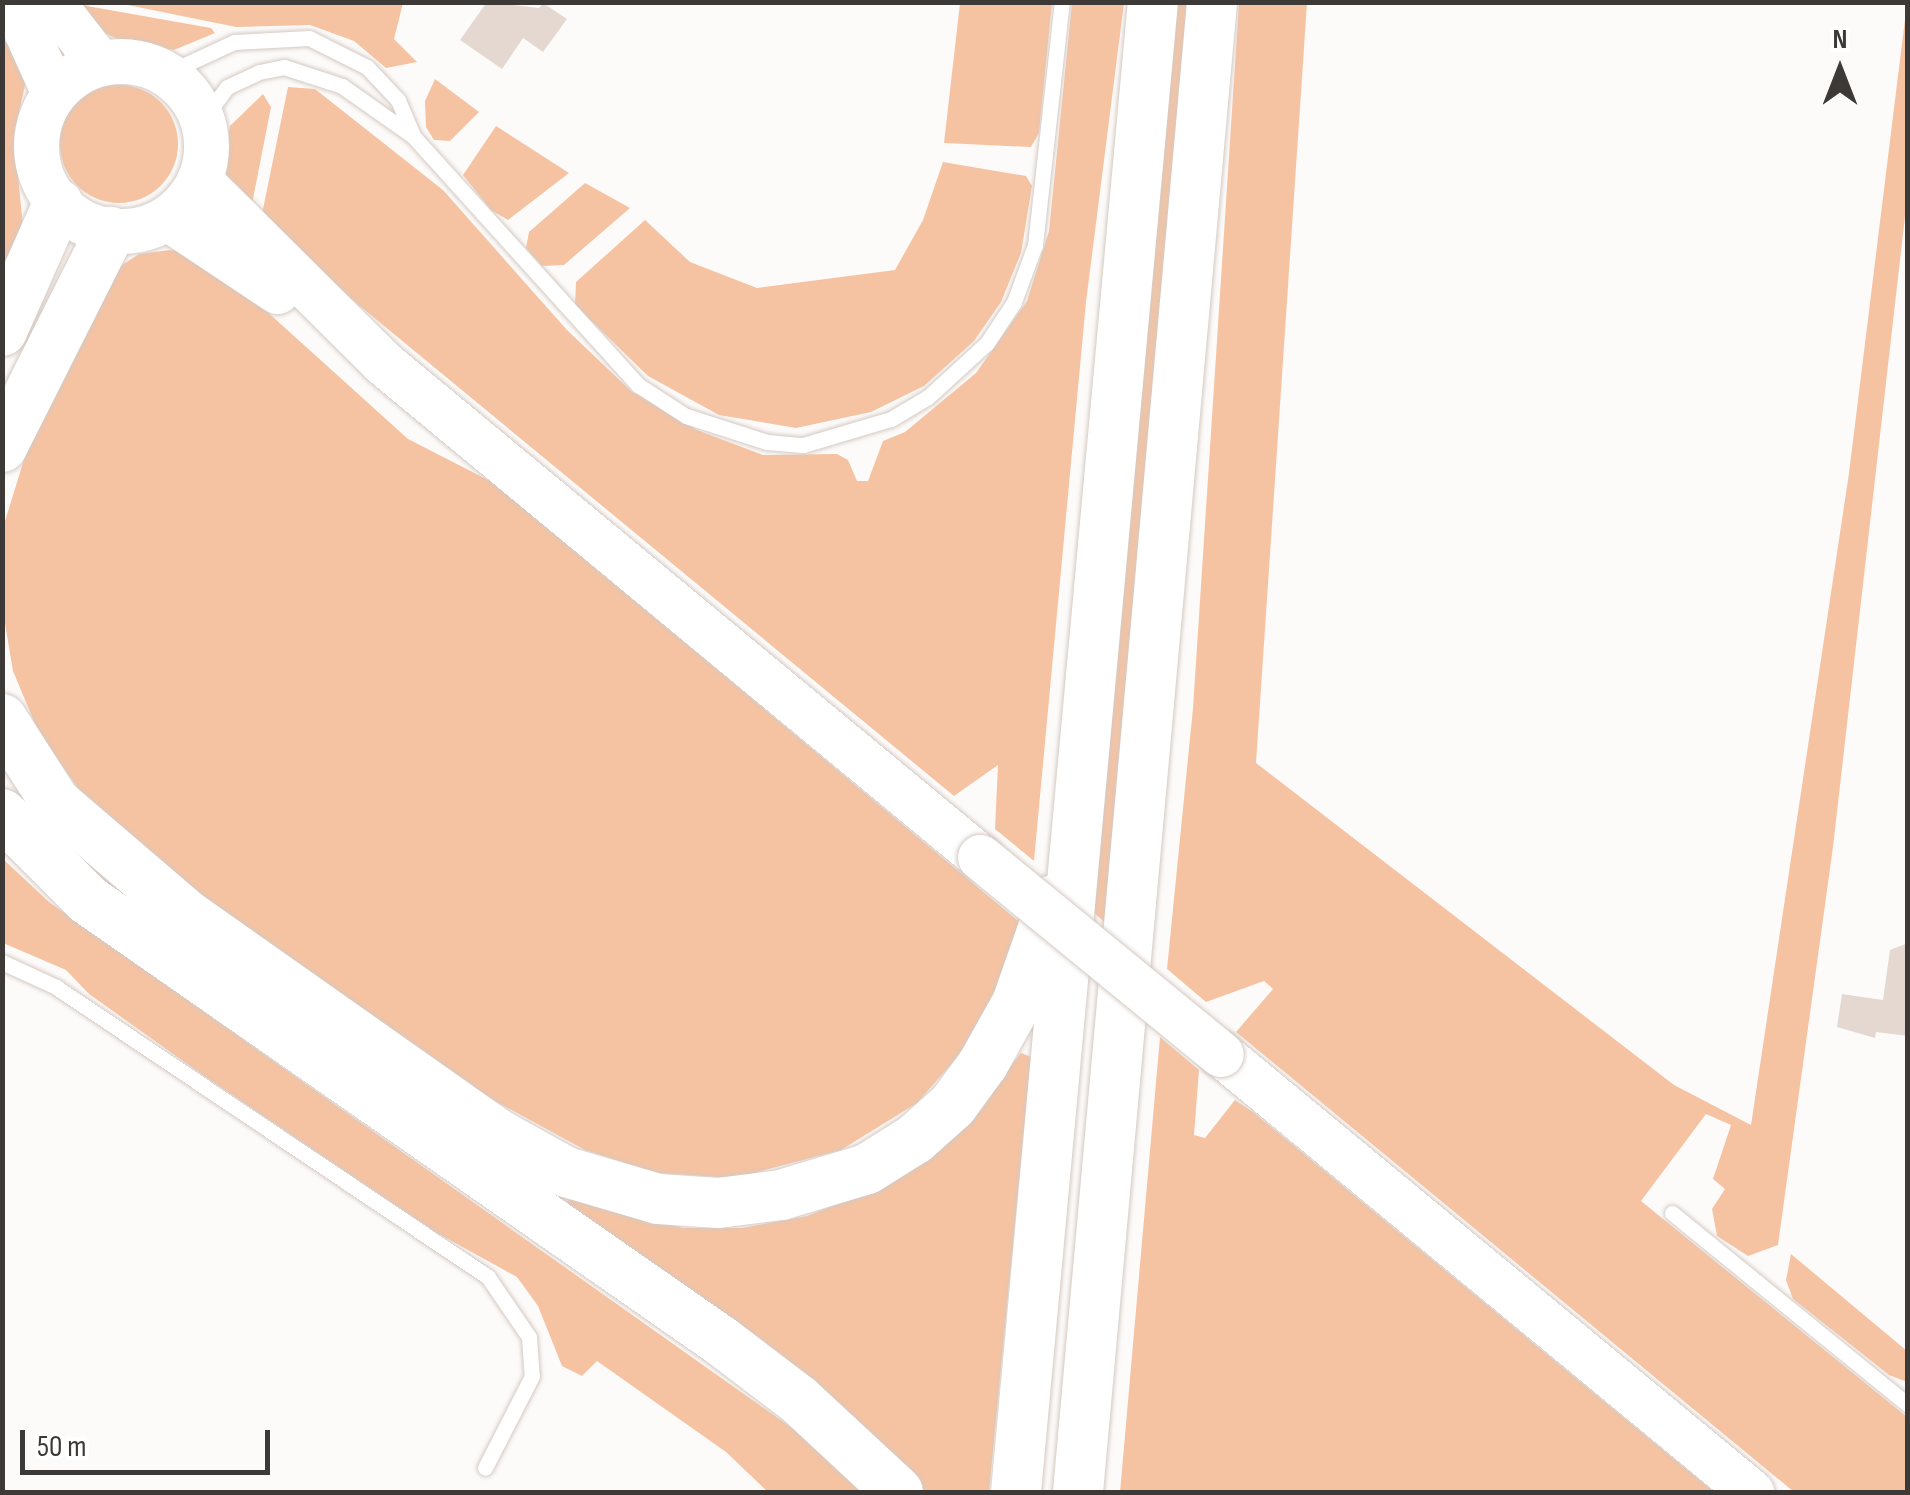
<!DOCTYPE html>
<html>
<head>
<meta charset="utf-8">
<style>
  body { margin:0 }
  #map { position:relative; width:1910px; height:1495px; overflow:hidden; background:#fdfbfa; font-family:"Sofia Sans Condensed",sans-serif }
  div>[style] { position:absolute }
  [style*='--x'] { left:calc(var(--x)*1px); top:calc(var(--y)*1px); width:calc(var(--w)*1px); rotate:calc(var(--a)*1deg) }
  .green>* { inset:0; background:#f6c3a2 }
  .round { border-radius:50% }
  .building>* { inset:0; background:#e4d8d1 }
  .roads { filter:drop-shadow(0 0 2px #d4c9c2) drop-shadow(0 0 2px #d4c9c2) }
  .lane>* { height:15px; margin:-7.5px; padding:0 7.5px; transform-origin:7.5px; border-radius:7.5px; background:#fff }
  .secondary>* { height:45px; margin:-22.5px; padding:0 22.5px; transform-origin:22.5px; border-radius:22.5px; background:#fff }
  .secondary>.ring { margin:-22.5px; padding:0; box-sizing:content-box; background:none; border:45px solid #fff; border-radius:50% }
  .primary>* { height:50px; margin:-25px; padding:0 25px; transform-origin:25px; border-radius:25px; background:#fff }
  .bridges { filter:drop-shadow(0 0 2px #d4c9c2) drop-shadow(0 0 2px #d4c9c2) }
  .secondary-bridge>* { height:45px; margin:-22.5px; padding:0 22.5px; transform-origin:22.5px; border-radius:22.5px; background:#fff }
  span { translate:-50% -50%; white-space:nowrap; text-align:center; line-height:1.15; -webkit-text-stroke:8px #fff; paint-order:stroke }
  .frame { position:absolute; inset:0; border:5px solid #3d3936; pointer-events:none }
  .north { position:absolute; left:1790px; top:20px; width:100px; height:100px; -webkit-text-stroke:8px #fff; paint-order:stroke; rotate:0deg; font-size:28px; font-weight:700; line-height:40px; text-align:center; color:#3d3936 }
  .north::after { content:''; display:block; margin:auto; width:35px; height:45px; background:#3d3936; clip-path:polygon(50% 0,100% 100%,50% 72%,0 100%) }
  .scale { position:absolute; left:20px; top:1430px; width:250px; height:45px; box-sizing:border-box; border:5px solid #3d3936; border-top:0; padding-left:12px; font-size:30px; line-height:35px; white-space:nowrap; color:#3d3936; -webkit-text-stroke:8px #fff; paint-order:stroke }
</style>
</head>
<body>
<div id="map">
  <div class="green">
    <i style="clip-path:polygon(70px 3px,211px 28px,215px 33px,174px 50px,129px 43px,101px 32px)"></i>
    <i style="clip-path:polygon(118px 3px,403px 3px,394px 39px,417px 62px,386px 68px,354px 41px,310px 25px,236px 27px)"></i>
    <i style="clip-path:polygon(960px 3px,1052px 3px,1039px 133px,1031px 147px,944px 143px)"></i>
    <i style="clip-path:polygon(1072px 3px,1124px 3px,1086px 302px,1034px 861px,995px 829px,998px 765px,954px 796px,349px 297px,262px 214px,288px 87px,315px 89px,443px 190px,567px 330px,631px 391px,697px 430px,763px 455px,837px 454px,848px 460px,857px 481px,868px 481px,883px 441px,905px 432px,976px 373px,1027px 301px,1049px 231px)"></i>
    <i style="clip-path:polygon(1175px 3px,1189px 3px,1111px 928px,1092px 911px)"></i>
    <i style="clip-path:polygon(1239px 3px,1307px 3px,1256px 763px,1674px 1085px,1751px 1125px,1849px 473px,1907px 3px,1907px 199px,1833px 847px,1778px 1245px,1748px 1256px,1717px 1236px,1712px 1209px,1725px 1189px,1713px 1179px,1731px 1125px,1706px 1114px,1641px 1201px,1907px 1417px,1907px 1492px,1794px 1492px,1236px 1032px,1273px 989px,1264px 981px,1206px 1002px,1167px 969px,1193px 708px)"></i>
    <i style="clip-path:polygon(19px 36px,26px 81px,14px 135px,23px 226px,3px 287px,3px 44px)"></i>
    <i style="clip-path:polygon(435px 79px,479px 112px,450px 141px,434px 140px,426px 127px,425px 101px)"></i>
    <i class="round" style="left:60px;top:85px;width:118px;height:118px"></i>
    <i style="clip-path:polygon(263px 94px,271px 107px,252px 204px,225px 179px,223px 164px,230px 126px)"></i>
    <i style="clip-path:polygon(496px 126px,569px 173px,508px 220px,491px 210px,463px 175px)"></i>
    <i style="clip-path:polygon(943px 162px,1026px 176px,1032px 186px,1021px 253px,1001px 302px,974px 341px,924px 386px,871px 412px,796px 428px,719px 415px,648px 376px,575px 305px,576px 282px,645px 220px,690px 262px,757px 288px,895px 270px,923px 220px)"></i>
    <i style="clip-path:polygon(585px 183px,630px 208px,564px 265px,542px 266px,526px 248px,529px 232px)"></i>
    <i style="clip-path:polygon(170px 250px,185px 253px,263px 308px,408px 439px,492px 482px,1022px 924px,1003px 987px,961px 1053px,917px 1103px,841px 1150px,735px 1178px,657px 1173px,585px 1150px,484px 1095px,198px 894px,87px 801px,38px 731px,13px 671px,2px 606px,2px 531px,30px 440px,110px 273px,139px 254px)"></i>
    <i style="clip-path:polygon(2px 858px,49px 902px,792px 1428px,861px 1492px,768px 1492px,726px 1452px,597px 1361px,582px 1376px,562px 1366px,538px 1306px,517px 1277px,437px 1233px,207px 1078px,89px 994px,66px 970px,3px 943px)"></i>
    <i style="clip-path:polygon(1160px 1037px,1199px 1070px,1194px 1135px,1205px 1138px,1235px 1100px,1253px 1112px,1714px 1492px,1120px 1492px)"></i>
    <i style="clip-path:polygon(1021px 1053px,1031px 1057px,989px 1492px,926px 1492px,834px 1401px,563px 1206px,570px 1199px,683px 1228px,742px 1228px,807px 1216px,884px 1185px,953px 1137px)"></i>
    <i style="clip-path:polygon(1791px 1254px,1907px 1351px,1907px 1382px,1889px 1375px,1793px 1299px,1786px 1280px)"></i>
  </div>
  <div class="building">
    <i style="clip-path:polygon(487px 2px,539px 8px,543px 3px,567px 19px,543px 52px,523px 38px,502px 69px,460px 40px)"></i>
    <i style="clip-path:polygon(1908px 943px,1908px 1036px,1876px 1032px,1875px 1038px,1837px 1027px,1842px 994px,1883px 1000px,1890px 950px)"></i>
  </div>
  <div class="roads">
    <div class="lane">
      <i style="--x:167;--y:73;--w:74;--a:-24.8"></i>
      <i style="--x:234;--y:42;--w:75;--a:-3.1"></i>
      <i style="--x:309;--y:38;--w:65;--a:26.6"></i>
      <i style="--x:367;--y:67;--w:45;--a:46.8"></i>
      <i style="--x:398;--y:100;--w:39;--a:67"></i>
      <i style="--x:202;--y:121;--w:42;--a:-53.7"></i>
      <i style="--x:227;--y:87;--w:35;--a:-25"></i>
      <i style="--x:259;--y:72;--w:25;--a:-11"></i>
      <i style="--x:284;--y:67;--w:61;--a:18.1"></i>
      <i style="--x:342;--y:86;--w:87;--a:35.2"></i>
      <i style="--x:413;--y:136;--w:336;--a:47.9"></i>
      <i style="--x:638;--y:385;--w:57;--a:32.9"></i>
      <i style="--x:686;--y:416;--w:85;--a:17.8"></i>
      <i style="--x:767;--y:442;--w:36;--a:5"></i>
      <i style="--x:803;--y:445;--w:92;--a:-16.5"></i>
      <i style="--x:891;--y:419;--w:43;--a:-30.7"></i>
      <i style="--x:928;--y:397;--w:80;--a:-42.5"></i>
      <i style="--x:987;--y:343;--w:49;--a:-56.6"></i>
      <i style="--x:1014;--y:302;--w:61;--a:-69.8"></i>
      <i style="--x:1035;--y:245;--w:244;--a:-83.7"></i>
      <i style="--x:2;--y:962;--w:60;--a:24.8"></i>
      <i style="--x:56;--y:987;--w:520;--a:33.87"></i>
      <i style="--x:488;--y:1277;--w:73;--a:55.7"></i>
      <i style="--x:529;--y:1337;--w:39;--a:86"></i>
      <i style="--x:532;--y:1376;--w:103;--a:117.1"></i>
      <i style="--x:1672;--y:1213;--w:304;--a:39.1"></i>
    </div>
    <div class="secondary">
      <i style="--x:13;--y:2;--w:98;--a:65.8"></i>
      <i style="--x:52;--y:2;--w:75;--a:52.1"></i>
      <i class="ring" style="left:36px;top:61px;width:125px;height:125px"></i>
      <i style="--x:199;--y:180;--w:258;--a:44.8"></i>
      <i style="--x:382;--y:362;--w:776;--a:39.62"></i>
      <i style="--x:169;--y:219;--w:130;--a:33.7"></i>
      <i style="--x:1221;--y:1054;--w:688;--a:39.57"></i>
    </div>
    <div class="primary">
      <i style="--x:2;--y:331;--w:139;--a:-66.2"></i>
      <i style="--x:2;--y:447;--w:241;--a:-63.3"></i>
      <i style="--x:2;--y:719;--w:98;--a:57.4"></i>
      <i style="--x:55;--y:802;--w:174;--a:40.6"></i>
      <i style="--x:187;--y:915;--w:378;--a:35.2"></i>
      <i style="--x:496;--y:1133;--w:80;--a:29.1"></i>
      <i style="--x:566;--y:1172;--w:96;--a:16.4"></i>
      <i style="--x:658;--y:1199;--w:60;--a:3.8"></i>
      <i style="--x:718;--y:1203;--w:64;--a:-7.2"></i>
      <i style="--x:781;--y:1195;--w:90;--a:-16.8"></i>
      <i style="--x:867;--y:1169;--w:57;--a:-32"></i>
      <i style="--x:915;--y:1139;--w:51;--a:-41.8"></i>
      <i style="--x:953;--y:1105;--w:51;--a:-53.8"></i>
      <i style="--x:983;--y:1064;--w:70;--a:-60.9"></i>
      <i style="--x:1017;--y:1003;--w:109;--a:-70.7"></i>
      <i style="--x:2;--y:814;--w:122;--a:45"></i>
      <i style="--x:88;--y:900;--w:770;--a:34.85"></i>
      <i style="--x:720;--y:1340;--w:99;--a:37.2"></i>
      <i style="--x:799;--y:1400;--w:135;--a:42.9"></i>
      <i style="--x:1016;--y:1492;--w:1496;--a:-84.75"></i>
      <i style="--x:1078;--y:1492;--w:1496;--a:-84.86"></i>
    </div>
  </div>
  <div class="bridges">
    <div class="secondary-bridge">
      <i style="--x:980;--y:857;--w:311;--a:39.3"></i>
    </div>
  </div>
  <div class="frame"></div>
  <div class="north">N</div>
  <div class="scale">50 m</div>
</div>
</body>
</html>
